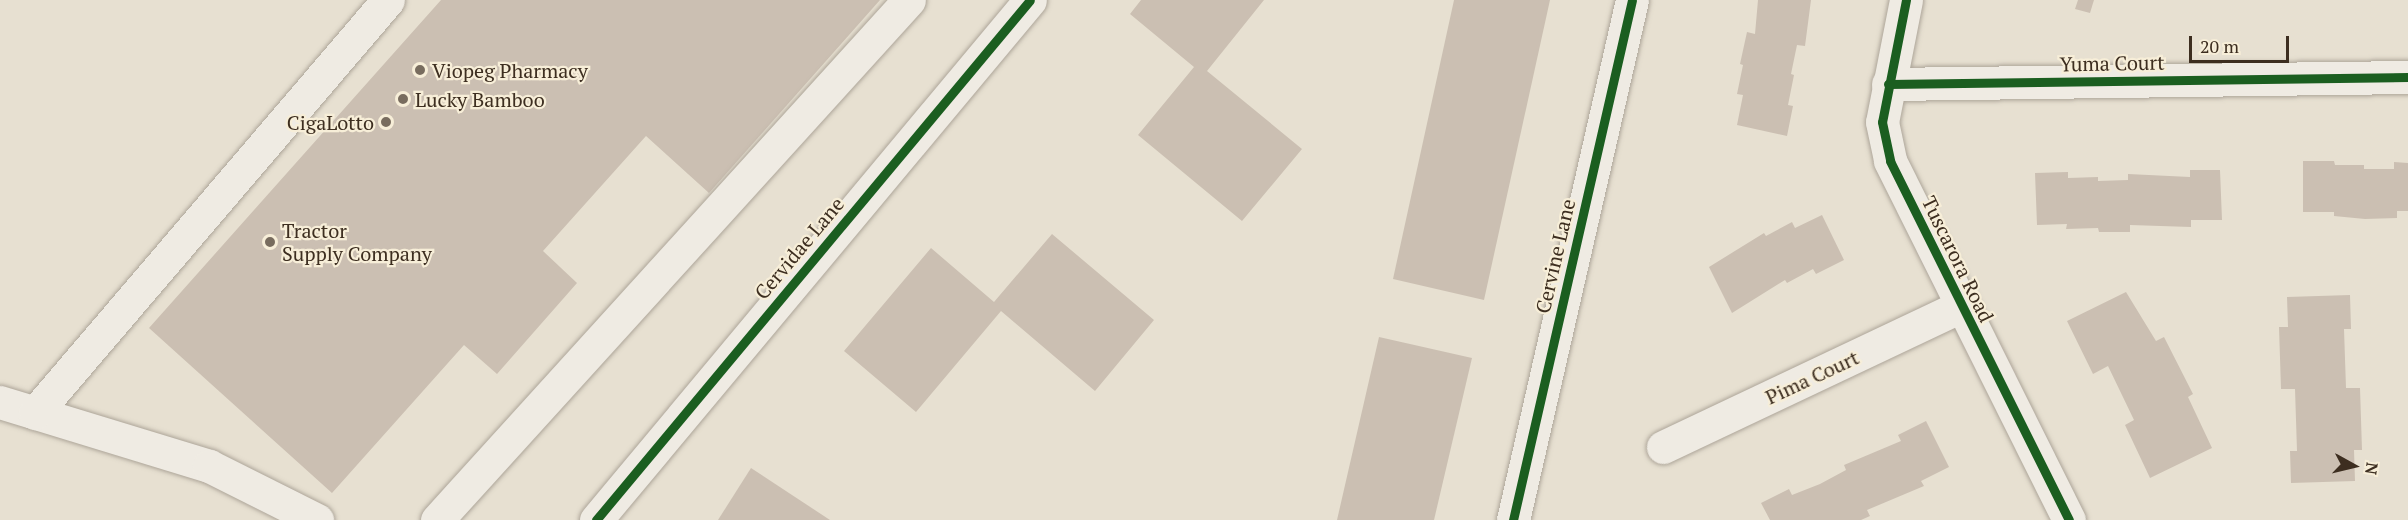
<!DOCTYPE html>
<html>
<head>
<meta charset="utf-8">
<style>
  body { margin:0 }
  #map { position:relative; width:2408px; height:520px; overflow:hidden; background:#e7e0d1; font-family:"PT Serif",serif }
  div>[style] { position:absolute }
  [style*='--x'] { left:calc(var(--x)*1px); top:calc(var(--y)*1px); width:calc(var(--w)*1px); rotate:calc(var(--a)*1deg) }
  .building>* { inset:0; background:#cbbfb2 }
  .roads { filter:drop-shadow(0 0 2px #ada599) drop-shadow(0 0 2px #ada599) }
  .minor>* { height:33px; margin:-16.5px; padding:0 16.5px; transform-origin:16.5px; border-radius:16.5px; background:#efebe3 }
  .cycleway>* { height:9px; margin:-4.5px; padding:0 4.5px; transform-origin:4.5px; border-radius:4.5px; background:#1b5e20 }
  .dots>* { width:16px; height:16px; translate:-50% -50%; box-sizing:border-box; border:3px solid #f7eed8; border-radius:50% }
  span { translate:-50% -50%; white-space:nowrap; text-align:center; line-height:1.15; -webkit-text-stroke:4.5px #f7eed8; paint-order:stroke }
  .street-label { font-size:20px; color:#3d2e20 }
  .poi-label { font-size:20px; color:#3d2e20 }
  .left { translate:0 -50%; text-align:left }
  .right { translate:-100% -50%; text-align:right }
  .north { position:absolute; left:2324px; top:436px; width:60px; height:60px; -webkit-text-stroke:4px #f7eed8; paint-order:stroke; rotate:98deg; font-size:16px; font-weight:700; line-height:24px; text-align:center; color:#3d2e20 }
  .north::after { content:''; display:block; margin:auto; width:21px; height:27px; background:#3d2e20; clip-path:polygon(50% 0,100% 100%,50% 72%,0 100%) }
  .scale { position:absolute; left:2189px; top:36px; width:100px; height:27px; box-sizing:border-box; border:3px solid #3d2e20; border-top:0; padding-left:8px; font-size:18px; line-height:21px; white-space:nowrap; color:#3d2e20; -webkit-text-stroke:4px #f7eed8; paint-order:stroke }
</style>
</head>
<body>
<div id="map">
  <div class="building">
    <i style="clip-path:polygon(441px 0,880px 0,709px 193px,646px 136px,543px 251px,577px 283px,497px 374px,464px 345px,332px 493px,149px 328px)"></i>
    <i style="clip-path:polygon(1141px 0,1264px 0,1207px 71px,1302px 149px,1242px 221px,1138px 135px,1194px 67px,1130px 14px)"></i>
    <i style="clip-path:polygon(1454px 0,1550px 0,1484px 300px,1393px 279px)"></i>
    <i style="clip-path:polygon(1758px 0,1811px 0,1805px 46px,1797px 45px,1791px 74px,1794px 75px,1788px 105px,1793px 106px,1787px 136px,1737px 125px,1743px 95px,1737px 94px,1743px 65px,1740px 64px,1747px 32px,1755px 34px)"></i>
    <i style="clip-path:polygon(2078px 0,2094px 0,2090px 13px,2075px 9px)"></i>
    <i style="clip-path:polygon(2303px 161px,2334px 161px,2335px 165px,2364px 165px,2364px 169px,2394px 169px,2394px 162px,2408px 163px,2408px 211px,2397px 211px,2397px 218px,2365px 219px,2334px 216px,2334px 212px,2303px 212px)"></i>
    <i style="clip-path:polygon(2190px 170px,2220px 170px,2222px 220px,2191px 220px,2191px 227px,2130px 225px,2130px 232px,2099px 232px,2098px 228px,2066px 229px,2067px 224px,2037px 225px,2035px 173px,2068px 172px,2068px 178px,2098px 177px,2098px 181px,2128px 180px,2128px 174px,2190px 177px)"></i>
    <i style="clip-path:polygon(1822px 215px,1844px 260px,1816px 274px,1813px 269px,1787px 283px,1785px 280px,1732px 313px,1709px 267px,1764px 233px,1766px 236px,1792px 222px,1795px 228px)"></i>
    <i style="clip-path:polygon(1052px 234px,1154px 320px,1095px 391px,1001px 311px,916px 412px,844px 351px,931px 248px,994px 302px)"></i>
    <i style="clip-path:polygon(2126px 292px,2156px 341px,2164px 337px,2193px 394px,2188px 397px,2212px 448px,2150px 478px,2125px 425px,2134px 420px,2108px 366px,2093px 374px,2067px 321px)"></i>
    <i style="clip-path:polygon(2350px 295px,2351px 329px,2344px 329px,2346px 388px,2360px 388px,2362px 450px,2354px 450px,2355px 481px,2291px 483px,2290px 451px,2297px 451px,2295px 389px,2281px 389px,2279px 327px,2288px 327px,2287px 297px)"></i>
    <i style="clip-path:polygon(1379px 337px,1472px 358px,1434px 520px,1337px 520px)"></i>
    <i style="clip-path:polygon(1926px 421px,1949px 467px,1921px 481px,1924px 486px,1867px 510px,1870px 516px,1861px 520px,1770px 520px,1761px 503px,1789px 489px,1792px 495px,1820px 484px,1846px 470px,1844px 465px,1901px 441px,1898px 435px)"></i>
    <i style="clip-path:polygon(751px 468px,830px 520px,718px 520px)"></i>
  </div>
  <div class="roads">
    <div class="minor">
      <i style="--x:1906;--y:0;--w:124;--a:101.1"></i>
      <i style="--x:1882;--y:122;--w:40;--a:78"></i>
      <i style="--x:1890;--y:161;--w:401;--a:63.5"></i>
      <i style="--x:1888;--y:84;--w:520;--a:-0.77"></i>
      <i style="--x:0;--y:402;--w:219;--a:17"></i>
      <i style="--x:209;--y:466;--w:121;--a:26.6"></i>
      <i style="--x:35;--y:413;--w:543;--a:-49.48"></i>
      <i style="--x:1663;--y:447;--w:330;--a:-25.3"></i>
      <i style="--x:437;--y:520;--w:702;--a:-47.77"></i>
      <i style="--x:596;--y:520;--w:677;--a:-50.15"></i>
      <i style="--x:1513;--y:520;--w:533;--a:-77.11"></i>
    </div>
  </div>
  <div class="cycleway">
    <i style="--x:1906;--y:0;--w:124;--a:101.1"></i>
    <i style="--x:1882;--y:122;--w:40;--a:78"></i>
    <i style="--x:1890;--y:161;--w:401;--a:63.5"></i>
    <i style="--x:1888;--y:84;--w:520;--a:-0.77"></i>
    <i style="--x:596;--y:520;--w:677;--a:-50.15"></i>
    <i style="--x:1513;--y:520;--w:533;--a:-77.11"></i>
  </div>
  <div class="dots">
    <i style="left:420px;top:70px;background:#786c5e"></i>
    <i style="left:403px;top:99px;background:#786c5e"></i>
    <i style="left:386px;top:122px;background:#786c5e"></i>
    <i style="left:270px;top:242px;background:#786c5e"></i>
  </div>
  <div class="street-label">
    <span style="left:2112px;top:63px;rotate:-1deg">Yuma Court</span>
    <span style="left:799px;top:248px;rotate:-50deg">Cervidae Lane</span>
    <span style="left:1555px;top:256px;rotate:-77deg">Cervine Lane</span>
    <span style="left:1958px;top:259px;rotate:64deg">Tuscarora Road</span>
    <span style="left:1812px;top:377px;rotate:-25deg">Pima Court</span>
  </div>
  <div class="poi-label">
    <span class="left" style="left:432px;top:70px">Viopeg Pharmacy</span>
    <span class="left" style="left:415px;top:99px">Lucky Bamboo</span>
    <span class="right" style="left:374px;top:122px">CigaLotto</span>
    <span class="left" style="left:282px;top:242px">Tractor<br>Supply Company</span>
  </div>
  <div class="north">N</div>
  <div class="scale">20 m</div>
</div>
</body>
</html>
